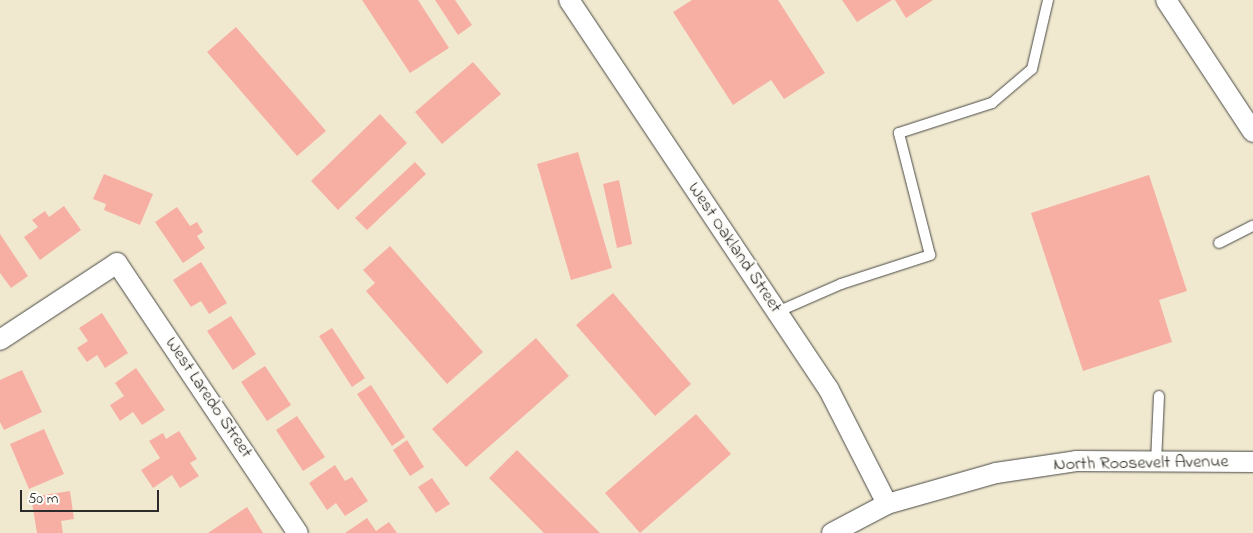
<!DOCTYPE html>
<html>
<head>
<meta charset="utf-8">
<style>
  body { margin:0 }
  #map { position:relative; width:1253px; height:533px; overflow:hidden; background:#f0e9d0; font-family:"Indie Flower",sans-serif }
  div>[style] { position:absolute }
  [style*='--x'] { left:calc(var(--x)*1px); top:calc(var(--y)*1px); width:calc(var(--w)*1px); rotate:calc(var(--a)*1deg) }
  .building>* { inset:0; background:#f7afa4 }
  .roads { filter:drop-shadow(0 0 1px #494844) drop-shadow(0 0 1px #494844) }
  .service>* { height:10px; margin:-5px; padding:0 5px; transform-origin:5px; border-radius:5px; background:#fff }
  .minor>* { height:20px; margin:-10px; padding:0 10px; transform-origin:10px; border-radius:10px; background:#fff }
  span { translate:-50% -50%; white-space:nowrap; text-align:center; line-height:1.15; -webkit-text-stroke:4px #fdfcf7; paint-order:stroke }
  .street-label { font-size:18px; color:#2b2b2b }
  .scale { position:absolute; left:20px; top:490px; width:139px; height:22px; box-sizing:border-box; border:2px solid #2b2b2b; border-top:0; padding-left:6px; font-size:15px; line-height:18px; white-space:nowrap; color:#2b2b2b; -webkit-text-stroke:4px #fdfcf7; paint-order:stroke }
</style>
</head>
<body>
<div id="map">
  <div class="building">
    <i style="clip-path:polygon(362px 0,418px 0,449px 48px,410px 73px)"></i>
    <i style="clip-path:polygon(435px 0,455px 0,472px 25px,458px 35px)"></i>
    <i style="clip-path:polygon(692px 0,778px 0,825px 73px,784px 99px,771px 80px,733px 105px,673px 12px)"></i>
    <i style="clip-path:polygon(842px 0,892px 0,857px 22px)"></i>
    <i style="clip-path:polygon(895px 0,933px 0,906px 18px)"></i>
    <i style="clip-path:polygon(236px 27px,326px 131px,297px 156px,207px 52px)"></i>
    <i style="clip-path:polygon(473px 62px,501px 94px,442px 144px,415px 112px)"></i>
    <i style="clip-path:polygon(380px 114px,407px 143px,338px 210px,311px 181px)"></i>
    <i style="clip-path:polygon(578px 152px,612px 268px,571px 280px,537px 164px)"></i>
    <i style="clip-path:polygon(415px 162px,426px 174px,367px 230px,355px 218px)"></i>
    <i style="clip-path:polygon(104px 174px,153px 194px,140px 225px,104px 210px,106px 204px,93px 199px)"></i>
    <i style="clip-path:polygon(1149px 175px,1187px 291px,1159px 300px,1172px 342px,1083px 371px,1031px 213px)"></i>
    <i style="clip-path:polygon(619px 180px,632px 244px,617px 248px,603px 184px)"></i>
    <i style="clip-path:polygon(64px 206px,81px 230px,40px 260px,24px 237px,38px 227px,32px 220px,45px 211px,49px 217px)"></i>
    <i style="clip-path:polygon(177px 207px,190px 226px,197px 222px,203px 232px,197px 236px,205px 248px,183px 263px,155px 222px)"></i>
    <i style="clip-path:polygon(0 234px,28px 276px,11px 288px,0 273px)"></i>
    <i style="clip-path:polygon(390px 246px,483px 352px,447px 384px,366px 291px,375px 283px,363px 270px)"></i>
    <i style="clip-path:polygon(201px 262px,227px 303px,209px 314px,201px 301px,191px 307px,173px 280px)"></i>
    <i style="clip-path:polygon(613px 293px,691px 384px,655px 416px,576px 325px)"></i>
    <i style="clip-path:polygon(102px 313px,128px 353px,105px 368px,97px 355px,87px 362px,77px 348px,88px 341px,79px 328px)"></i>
    <i style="clip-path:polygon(231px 316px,256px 354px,233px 370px,207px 331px)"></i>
    <i style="clip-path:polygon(332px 328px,365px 378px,352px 387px,319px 336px)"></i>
    <i style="clip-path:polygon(536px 338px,569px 376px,466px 467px,432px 429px)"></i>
    <i style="clip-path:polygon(265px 366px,291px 405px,267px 421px,241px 382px)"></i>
    <i style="clip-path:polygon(136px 368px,165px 410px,142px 425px,133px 412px,120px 421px,110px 405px,124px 396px,115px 383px)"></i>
    <i style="clip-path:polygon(22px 370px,42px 412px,4px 430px,0 422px,0 380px)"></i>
    <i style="clip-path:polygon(371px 385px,405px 437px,392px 446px,357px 394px)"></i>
    <i style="clip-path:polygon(696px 414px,731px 454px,640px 533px,605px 493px)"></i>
    <i style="clip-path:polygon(297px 416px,325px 457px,303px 471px,276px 430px)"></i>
    <i style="clip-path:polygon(44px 429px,64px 474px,29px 489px,10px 444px)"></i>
    <i style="clip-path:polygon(179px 431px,197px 459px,190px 463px,199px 476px,180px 488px,172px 475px,153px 488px,141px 470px,160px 458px,149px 441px,163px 433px,166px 439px)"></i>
    <i style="clip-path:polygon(407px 440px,424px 467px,410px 476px,393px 450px)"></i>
    <i style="clip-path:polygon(517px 450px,600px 533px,544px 533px,489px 478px)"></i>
    <i style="clip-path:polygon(335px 465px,345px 481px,352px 477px,368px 501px,345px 516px,336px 503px,327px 510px,309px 483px)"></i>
    <i style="clip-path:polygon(432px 478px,450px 504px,436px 513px,418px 487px)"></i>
    <i style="clip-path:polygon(70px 491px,74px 519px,61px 521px,63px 533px,37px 533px,31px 497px)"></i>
    <i style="clip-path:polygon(247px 507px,263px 533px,208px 533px)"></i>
    <i style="clip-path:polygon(367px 518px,376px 531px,389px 522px,397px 533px,345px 533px)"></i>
  </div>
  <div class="roads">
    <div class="service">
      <i style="--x:1219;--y:243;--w:38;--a:-27"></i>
      <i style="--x:777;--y:312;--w:70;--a:-23.6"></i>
      <i style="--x:841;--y:284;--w:94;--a:-18"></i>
      <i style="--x:930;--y:255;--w:126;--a:-104.3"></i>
      <i style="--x:899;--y:133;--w:98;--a:-17.9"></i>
      <i style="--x:992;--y:103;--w:52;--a:-40.4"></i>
      <i style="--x:1032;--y:69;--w:71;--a:-76.9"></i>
      <i style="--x:1156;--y:462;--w:66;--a:-87.4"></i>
    </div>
    <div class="minor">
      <i style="--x:569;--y:0;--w:467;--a:56.3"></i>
      <i style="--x:828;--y:388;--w:130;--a:63"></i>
      <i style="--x:1166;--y:0;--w:158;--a:56.6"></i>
      <i style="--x:0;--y:340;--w:140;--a:-33.3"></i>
      <i style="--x:117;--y:263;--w:325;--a:56.2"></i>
      <i style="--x:832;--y:533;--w:62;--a:-27.8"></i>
      <i style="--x:887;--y:504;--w:113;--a:-15.9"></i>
      <i style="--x:996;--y:473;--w:81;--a:-8.5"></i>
      <i style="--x:1076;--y:461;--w:177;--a:0.3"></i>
    </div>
  </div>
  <div class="street-label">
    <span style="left:734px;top:248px;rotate:56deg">West Oakland Street</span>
    <span style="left:208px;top:398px;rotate:56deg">West Laredo Street</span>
    <span style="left:1141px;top:464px;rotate:-1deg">North Roosevelt Avenue</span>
  </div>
  <div class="scale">50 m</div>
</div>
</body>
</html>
